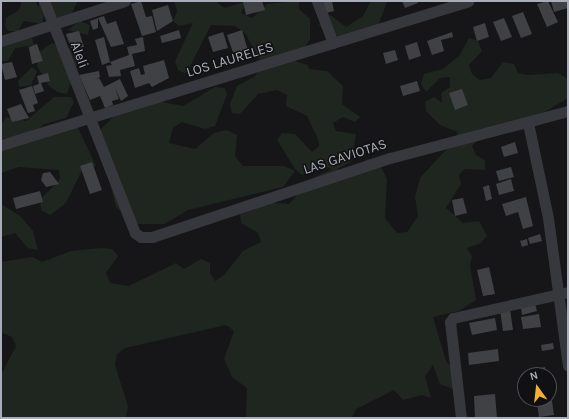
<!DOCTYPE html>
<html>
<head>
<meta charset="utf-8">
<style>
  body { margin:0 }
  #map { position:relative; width:569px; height:419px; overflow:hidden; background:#161618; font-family:Karla,sans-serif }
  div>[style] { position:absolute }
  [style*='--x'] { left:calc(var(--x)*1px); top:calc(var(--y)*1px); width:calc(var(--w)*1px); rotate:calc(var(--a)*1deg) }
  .green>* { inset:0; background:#1e261f }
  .building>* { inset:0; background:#404145 }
  .street>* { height:11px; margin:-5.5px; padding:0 5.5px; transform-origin:5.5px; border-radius:5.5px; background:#37383d }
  span { translate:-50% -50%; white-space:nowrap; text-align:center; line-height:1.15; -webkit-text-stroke:3px #111113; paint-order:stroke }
  .street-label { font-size:14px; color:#a8adb8 }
  .frame { position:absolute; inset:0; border:2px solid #a8adb8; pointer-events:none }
  .north { position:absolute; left:517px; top:367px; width:40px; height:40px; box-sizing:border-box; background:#111113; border:1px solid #4d4f55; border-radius:50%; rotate:345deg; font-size:11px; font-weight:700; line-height:16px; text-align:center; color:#a8adb8 }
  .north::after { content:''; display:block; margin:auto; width:14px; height:18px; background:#f2b134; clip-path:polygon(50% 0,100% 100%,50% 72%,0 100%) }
</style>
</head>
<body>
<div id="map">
  <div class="green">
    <i style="clip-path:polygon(22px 1px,35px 1px,39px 7px,39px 1px,77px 2px,72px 13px,60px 19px,41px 8px,44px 15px,42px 24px,24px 21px,18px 31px,8px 31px,5px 26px,6px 18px,19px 10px)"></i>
    <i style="clip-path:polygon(174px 1px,215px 1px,224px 8px,247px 1px,241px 13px,252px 18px,267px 4px,299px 1px,299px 9px,310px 19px,310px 39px,305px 48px,261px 62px,245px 33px,235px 26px,211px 25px,186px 74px,178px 70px,175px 61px,193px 23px,179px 26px,173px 21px,177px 11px)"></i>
    <i style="clip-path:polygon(371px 1px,387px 1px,377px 29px,341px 36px,329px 34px,319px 25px,323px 17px,329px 14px,346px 27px,363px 16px)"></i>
    <i style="clip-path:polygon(80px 21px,90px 25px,88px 35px,67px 30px)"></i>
    <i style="clip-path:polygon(22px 37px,32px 38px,34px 45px,15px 48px,8px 61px,1px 61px,1px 48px)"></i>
    <i style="clip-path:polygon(469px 38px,478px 41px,482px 51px,469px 65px,472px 74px,480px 80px,491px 78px,503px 62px,514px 64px,518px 73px,528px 75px,558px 73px,568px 79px,568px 98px,543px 113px,479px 139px,472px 146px,476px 155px,485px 160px,485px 170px,465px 169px,459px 175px,461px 184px,446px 208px,463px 223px,479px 221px,487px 236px,481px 243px,467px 248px,472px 256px,470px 266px,476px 300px,459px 311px,433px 317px,446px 361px,453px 369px,453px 389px,440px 384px,433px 365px,425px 376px,431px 398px,422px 395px,403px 400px,394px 390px,356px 409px,352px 418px,246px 418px,247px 388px,232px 377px,224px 359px,234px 331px,226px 325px,125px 348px,117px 354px,115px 365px,128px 406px,126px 418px,1px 418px,1px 375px,16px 346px,12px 337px,1px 332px,1px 262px,32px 257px,42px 262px,71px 251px,101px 248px,112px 249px,118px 256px,106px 273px,110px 283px,129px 286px,176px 263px,184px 269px,201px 259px,210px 263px,210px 273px,215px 281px,224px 275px,243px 251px,261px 242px,258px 233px,241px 223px,240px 214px,258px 202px,289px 204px,313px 178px,332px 169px,324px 166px,302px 175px,295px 169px,277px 140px,282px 133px,295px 134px,312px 152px,319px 146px,318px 139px,307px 116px,286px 106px,287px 95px,277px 90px,258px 94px,240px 114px,232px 113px,230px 104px,237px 86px,254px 77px,264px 65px,289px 59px,308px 65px,309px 69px,327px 71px,343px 86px,342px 104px,360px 117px,355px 122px,343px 117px,333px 123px,336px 131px,356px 134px,351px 162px,337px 169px,348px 175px,368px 159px,378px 161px,387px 179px,385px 218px,397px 233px,407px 232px,418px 216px,415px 197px,420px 178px,454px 141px,458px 132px,440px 125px,426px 111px,425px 102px,434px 97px,442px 103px,441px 93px,450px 87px,450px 77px,440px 78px,426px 92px,421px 84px,424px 74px,443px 69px,459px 56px)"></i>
    <i style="clip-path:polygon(52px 43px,70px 49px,79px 59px,67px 94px,57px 92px,49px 86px,37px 66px,38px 53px)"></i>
    <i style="clip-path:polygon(32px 67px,37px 71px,31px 85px,19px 87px,18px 81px)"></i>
    <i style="clip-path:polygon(215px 87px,225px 88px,227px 94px,215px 126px,205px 129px,182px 122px,173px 128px,169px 143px,195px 149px,214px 133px,227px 130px,237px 135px,235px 156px,243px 166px,284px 166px,295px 171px,283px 187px,188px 210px,165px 224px,136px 224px,116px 207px,97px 133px,119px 111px,141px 98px,183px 106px)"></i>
    <i style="clip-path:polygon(54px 97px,71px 97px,74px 102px,66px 118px,44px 124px,35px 132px,1px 139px,1px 125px,6px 117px,26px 121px)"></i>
    <i style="clip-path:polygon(77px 126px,96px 166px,83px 168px,66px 203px,50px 215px,41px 210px,40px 200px,60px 179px,59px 170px,19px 167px,1px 173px,1px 147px)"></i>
    <i style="clip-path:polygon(1px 204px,20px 216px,33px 231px,38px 250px,28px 248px,15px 233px,1px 237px)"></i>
  </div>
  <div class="building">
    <i style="clip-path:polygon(141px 1px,146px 17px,152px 16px,156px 32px,142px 36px,131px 4px)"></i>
    <i style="clip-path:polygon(262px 1px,265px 10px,246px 15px,243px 2px)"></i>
    <i style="clip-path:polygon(323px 1px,332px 1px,334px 11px,326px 13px)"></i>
    <i style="clip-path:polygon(402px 1px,417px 1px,418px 3px,405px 8px)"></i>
    <i style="clip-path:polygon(548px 1px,558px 22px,547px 27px,537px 4px)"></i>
    <i style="clip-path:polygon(551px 1px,567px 1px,568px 8px,554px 12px)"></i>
    <i style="clip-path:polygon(168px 5px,173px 21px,157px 31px,152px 10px)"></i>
    <i style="clip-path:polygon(523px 12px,532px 34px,521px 38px,512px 16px)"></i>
    <i style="clip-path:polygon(104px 16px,107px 24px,116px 21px,124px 44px,111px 47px,98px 18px)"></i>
    <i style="clip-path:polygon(98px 18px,98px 28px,93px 30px,90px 21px)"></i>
    <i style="clip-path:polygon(504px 18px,512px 37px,501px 41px,493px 22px)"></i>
    <i style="clip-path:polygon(485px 23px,489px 37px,477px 41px,473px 27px)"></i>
    <i style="clip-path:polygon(179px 30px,181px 38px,162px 43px,160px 36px)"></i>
    <i style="clip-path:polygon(242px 30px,249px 54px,235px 58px,227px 35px)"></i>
    <i style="clip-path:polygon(79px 31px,84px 47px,71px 48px,66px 34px)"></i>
    <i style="clip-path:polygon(223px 32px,228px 48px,213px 52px,208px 37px)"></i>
    <i style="clip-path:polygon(452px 32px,453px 37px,441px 40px,444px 51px,432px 55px,427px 41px)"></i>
    <i style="clip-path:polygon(104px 37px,110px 62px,102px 65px,95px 40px)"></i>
    <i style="clip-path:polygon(143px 37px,145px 51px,132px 54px,135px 66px,120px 70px,121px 76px,109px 77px,106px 66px,112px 65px,110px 62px,129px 55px,127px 47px,137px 45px,135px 39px)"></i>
    <i style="clip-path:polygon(417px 42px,421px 56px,409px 60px,405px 46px)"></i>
    <i style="clip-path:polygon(28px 43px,29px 47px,37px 44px,43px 61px,32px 64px)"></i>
    <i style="clip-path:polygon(395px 50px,398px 60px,386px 64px,383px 53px)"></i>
    <i style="clip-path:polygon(164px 60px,169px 78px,152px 87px,149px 83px,135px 88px,130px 71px,139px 68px,141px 75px,145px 74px,143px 66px)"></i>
    <i style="clip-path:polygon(12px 62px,17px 77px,5px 80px,1px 64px)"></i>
    <i style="clip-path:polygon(99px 71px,100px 77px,95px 80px,99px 78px,104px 87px,120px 79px,128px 96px,121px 101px,115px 88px,119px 99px,112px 101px,113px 105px,105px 108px,100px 96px,90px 100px,79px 75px)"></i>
    <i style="clip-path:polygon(48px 73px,50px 81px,41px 83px,44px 91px,35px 94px,33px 86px,39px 84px,37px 76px)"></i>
    <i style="clip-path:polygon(417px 81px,420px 91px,403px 96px,400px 86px)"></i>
    <i style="clip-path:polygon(32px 86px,38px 103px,33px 105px,35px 111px,28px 113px,19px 90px)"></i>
    <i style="clip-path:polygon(462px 89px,468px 105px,455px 110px,449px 93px)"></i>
    <i style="clip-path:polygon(21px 104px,29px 118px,12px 122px,7px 109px)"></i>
    <i style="clip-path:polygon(515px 142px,518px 153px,504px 157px,501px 147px)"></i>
    <i style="clip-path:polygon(92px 162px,102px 190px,90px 194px,80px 166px)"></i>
    <i style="clip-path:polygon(511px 167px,514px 177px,499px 181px,496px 171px)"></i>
    <i style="clip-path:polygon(50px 172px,59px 184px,46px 187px,41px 180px,43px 173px)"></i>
    <i style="clip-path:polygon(511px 179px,514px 191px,499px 195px,496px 184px)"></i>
    <i style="clip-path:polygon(489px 185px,492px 199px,486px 201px,483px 187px)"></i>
    <i style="clip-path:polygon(40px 191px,43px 202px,16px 209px,13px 198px)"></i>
    <i style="clip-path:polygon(526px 197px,533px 226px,523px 229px,518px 212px,506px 216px,502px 204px)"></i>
    <i style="clip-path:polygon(463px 198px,467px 213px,455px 216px,452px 200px)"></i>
    <i style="clip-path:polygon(540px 234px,542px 241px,530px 244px,528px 238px)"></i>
    <i style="clip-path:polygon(527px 239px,528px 245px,522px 247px,520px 241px)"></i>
    <i style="clip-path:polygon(489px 267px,495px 294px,483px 296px,477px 270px)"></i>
    <i style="clip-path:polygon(535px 304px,537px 311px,522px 315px,521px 308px)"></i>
    <i style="clip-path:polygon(510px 309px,513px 330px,503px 331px,500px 310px)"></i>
    <i style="clip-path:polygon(539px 314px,541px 327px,523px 329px,521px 317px)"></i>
    <i style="clip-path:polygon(495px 318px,497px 330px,472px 335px,469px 323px)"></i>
    <i style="clip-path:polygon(553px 343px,554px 349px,542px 351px,541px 345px)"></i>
    <i style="clip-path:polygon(498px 349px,499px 361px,469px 365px,468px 353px)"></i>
    <i style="clip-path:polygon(545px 367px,547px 375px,531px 375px,530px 370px)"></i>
    <i style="clip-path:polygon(495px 394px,497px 418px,475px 418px,474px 396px)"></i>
    <i style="clip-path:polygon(552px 401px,554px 415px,539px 417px,537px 403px)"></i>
  </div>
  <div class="street">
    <i style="--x:44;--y:1;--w:249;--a:68.6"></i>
    <i style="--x:135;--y:233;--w:7;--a:34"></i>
    <i style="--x:141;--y:237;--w:11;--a:0"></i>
    <i style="--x:152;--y:237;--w:251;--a:-18.4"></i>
    <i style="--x:390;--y:158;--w:184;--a:-14.8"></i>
    <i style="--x:317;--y:1;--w:45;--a:69.1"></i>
    <i style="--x:1;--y:41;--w:130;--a:-17.9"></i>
    <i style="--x:528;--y:123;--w:97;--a:78.1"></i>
    <i style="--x:548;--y:218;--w:149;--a:82.3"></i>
    <i style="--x:1;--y:145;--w:489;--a:-17.1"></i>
    <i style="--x:461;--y:418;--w:97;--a:-96.5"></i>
    <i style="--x:450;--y:322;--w:5;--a:-53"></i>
    <i style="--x:453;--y:318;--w:118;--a:-12.7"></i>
  </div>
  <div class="street-label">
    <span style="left:79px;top:55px;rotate:69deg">Aleli</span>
    <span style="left:230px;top:60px;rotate:-17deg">LOS LAURELES</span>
    <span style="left:345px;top:157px;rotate:-18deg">LAS GAVIOTAS</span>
  </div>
  <div class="frame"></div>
  <div class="north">N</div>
</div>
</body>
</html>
